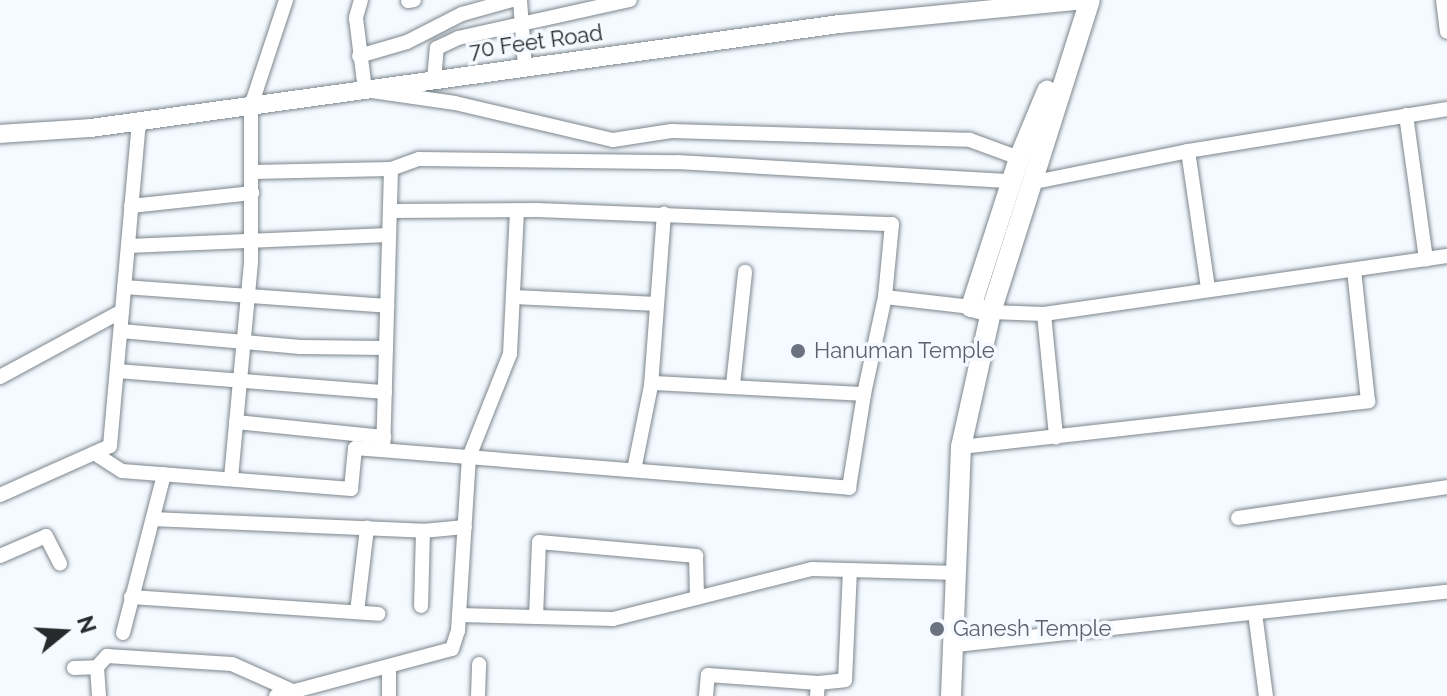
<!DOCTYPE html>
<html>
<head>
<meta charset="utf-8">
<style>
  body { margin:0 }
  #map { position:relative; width:1447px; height:696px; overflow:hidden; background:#f4faff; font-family:Raleway,sans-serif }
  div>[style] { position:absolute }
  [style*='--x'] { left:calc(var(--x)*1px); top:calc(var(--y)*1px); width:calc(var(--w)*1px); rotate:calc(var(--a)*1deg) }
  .roads { filter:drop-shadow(0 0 2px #7c868d) drop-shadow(0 0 2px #7c868d) }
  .minor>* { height:14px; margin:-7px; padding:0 7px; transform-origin:7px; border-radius:7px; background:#fff }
  .tertiary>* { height:18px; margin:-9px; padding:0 9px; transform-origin:9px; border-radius:9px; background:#fff }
  .secondary>* { height:20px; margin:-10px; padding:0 10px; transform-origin:10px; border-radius:10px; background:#fff }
  .dots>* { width:22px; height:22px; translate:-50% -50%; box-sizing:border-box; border:4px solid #f4faff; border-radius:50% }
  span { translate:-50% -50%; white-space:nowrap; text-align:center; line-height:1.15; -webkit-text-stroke:7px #f4faff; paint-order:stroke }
  .street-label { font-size:22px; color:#262a2d }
  .worship-label { font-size:22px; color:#5b616d }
  .left { translate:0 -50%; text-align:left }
  .north { position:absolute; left:24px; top:592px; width:80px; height:80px; -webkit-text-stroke:6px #f4faff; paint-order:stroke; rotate:72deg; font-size:22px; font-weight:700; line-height:32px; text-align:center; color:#262a2d }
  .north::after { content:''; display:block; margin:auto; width:28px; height:36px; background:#262a2d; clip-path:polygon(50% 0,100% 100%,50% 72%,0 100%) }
</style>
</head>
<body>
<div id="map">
  <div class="roads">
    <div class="minor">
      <i style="--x:361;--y:0;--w:19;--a:106"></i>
      <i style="--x:356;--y:18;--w:73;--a:82.9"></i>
      <i style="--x:365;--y:90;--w:91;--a:8.2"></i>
      <i style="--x:455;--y:103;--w:162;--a:13.2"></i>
      <i style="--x:613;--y:140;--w:59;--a:-8.8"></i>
      <i style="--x:671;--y:131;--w:299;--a:1.7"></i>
      <i style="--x:970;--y:140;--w:52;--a:20.2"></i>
      <i style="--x:520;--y:0;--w:68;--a:85.8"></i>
      <i style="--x:1443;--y:0;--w:32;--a:83"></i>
      <i style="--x:408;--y:1;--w:6;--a:-9"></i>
      <i style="--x:359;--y:56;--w:50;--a:-16.3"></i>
      <i style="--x:407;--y:42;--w:62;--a:-27"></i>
      <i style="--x:462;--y:14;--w:52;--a:-15.6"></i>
      <i style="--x:434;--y:80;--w:32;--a:-85"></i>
      <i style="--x:437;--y:48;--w:23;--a:-25"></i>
      <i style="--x:458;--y:38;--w:176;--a:-12.5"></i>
      <i style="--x:1406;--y:115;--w:146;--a:82.1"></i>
      <i style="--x:1188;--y:151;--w:138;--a:81.7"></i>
      <i style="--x:391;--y:169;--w:30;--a:-20"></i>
      <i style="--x:419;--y:159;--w:258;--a:0.7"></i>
      <i style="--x:677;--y:162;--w:335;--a:3.3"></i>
      <i style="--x:252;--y:172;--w:139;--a:-1.2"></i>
      <i style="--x:391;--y:169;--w:281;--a:91.6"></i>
      <i style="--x:1030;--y:183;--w:161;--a:-11.4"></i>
      <i style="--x:1188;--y:151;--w:262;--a:-9.2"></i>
      <i style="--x:131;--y:206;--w:122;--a:-6.1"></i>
      <i style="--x:390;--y:211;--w:148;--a:-0.4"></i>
      <i style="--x:538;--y:210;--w:354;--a:2.3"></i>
      <i style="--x:892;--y:224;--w:73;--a:95.5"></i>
      <i style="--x:885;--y:297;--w:87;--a:6.6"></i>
      <i style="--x:128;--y:246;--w:261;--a:-2.4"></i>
      <i style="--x:124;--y:287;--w:264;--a:4.1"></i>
      <i style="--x:514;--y:297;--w:143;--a:2.8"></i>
      <i style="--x:991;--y:312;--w:53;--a:2.2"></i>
      <i style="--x:1044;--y:314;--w:407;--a:-8.2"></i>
      <i style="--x:1044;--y:314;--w:124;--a:84.4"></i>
      <i style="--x:121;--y:331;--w:180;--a:5.1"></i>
      <i style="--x:300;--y:347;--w:86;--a:0.7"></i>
      <i style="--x:117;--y:371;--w:269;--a:4.5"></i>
      <i style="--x:0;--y:377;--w:139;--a:-28.4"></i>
      <i style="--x:733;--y:385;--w:114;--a:-83.9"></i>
      <i style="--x:864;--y:394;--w:99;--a:-77.8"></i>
      <i style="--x:236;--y:422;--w:149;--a:5.8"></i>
      <i style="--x:961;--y:447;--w:410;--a:-6.4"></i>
      <i style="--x:1368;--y:401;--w:132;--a:-96.1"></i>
      <i style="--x:94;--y:453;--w:33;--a:33"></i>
      <i style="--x:122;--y:471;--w:230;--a:4.5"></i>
      <i style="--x:351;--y:489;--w:41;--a:-84.4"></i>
      <i style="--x:355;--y:448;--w:496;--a:4.6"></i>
      <i style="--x:849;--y:488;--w:95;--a:-80.9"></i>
      <i style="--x:864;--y:394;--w:213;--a:-177"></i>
      <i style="--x:634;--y:470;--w:86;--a:-78.6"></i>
      <i style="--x:651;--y:386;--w:173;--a:-85.7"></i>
      <i style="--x:231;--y:478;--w:218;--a:-84.7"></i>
      <i style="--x:251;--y:261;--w:155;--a:-90"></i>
      <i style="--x:251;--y:106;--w:112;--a:-71.7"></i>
      <i style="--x:0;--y:495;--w:120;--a:-24"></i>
      <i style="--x:110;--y:446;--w:326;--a:-84.9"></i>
      <i style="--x:1238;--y:518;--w:211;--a:-8.4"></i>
      <i style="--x:153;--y:519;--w:270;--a:2.5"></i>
      <i style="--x:423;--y:531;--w:75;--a:91.5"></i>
      <i style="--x:423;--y:531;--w:42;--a:-5.4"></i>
      <i style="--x:0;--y:556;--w:50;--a:-23.5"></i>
      <i style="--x:46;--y:536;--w:31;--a:63"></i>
      <i style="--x:131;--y:597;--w:248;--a:3.9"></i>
      <i style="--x:357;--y:612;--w:85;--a:-83.2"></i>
      <i style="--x:1255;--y:613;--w:84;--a:82.5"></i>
      <i style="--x:459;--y:615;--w:154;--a:1.5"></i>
      <i style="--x:613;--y:619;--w:205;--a:-14.1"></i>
      <i style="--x:812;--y:569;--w:146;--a:1.6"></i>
      <i style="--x:536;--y:617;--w:75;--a:-87.7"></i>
      <i style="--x:539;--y:542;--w:158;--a:5.1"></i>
      <i style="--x:696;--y:556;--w:42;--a:88.6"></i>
      <i style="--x:123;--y:633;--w:164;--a:-75.5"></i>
      <i style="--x:956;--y:645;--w:494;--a:-6.2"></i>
      <i style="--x:97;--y:667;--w:15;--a:-48"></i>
      <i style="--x:107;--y:656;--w:125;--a:3.7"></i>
      <i style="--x:232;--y:664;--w:69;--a:24"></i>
      <i style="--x:74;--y:668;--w:23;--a:-2"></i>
      <i style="--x:97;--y:667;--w:29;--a:86"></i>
      <i style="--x:276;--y:696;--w:182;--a:-15"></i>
      <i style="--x:452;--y:649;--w:19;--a:-72"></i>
      <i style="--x:458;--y:631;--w:174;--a:-86.4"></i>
      <i style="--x:469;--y:457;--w:111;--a:-68.3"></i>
      <i style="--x:510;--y:354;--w:144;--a:-87.2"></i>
      <i style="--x:389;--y:696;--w:27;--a:-90"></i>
      <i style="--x:478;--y:696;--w:32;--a:-88"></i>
      <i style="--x:706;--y:696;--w:21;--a:-85"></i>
      <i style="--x:708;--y:675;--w:110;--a:4.2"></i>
      <i style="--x:817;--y:696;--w:13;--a:-86"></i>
      <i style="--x:818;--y:683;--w:27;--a:-6"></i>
      <i style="--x:845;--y:680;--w:110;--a:-87.4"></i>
    </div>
    <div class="tertiary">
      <i style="--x:0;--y:134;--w:91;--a:-3.8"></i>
      <i style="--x:91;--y:128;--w:756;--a:-7.91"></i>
      <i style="--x:840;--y:24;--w:245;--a:-5.6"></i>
    </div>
    <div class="secondary">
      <i style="--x:991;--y:312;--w:21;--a:-166"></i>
      <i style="--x:971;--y:307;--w:157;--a:-72.1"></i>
      <i style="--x:1019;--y:158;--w:73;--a:-67.3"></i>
      <i style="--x:951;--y:696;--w:249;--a:-87.7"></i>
      <i style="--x:961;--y:447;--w:138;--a:-77.5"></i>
      <i style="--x:991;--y:312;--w:327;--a:-72.4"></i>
    </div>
  </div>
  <div class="dots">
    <i style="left:798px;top:351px;background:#6b7280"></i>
    <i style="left:937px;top:629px;background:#6b7280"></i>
  </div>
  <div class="street-label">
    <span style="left:536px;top:42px;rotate:-8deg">70 Feet Road</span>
  </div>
  <div class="worship-label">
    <span class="left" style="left:814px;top:351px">Hanuman Temple</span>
    <span class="left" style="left:953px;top:629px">Ganesh Temple</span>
  </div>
  <div class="north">N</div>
</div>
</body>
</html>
